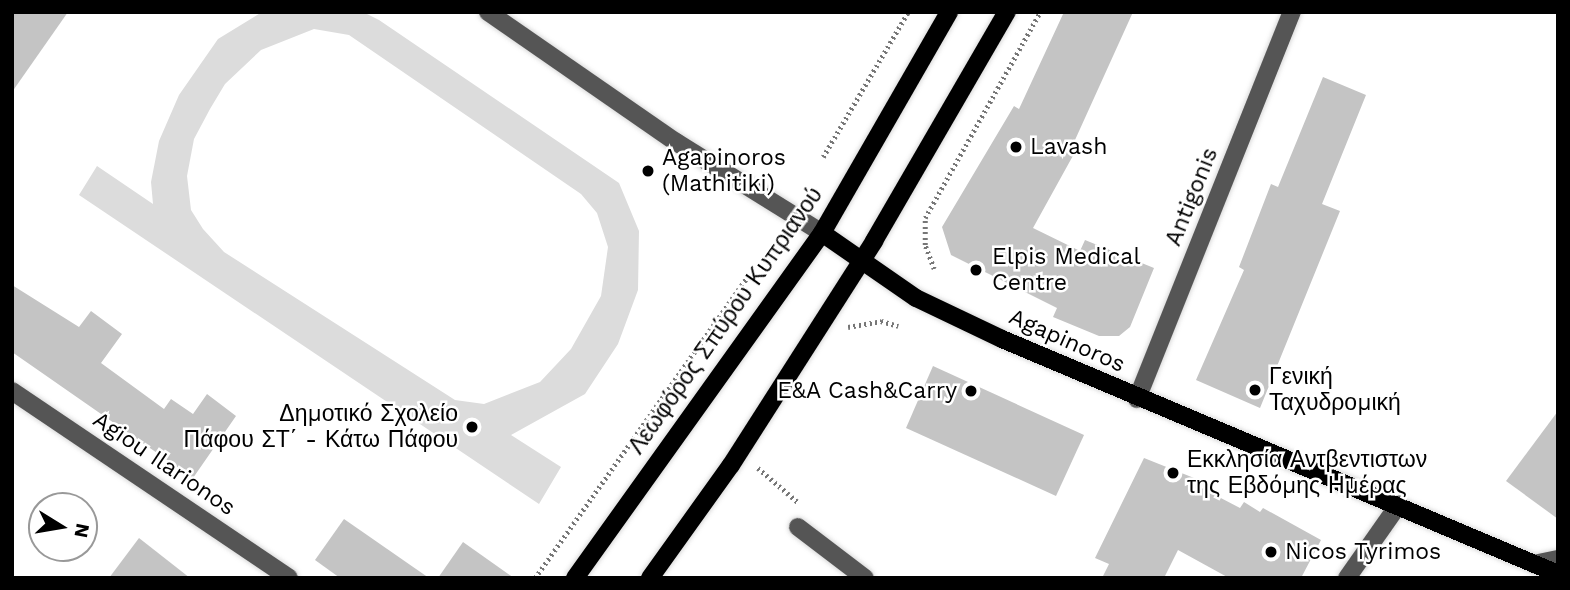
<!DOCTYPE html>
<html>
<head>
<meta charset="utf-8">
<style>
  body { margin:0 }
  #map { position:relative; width:1570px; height:590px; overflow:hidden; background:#fff; font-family:"Work Sans",sans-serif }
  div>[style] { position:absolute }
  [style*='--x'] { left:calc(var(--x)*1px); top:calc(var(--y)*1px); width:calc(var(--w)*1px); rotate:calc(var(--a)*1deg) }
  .green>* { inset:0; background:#dcdcdc }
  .building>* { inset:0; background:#c4c4c4 }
  .path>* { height:4.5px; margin-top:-2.25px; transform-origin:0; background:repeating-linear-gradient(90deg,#777 0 2px,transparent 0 5.5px) }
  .roads { filter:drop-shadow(0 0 2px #dbdbdb) drop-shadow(0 0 2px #dbdbdb) }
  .minor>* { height:18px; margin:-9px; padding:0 9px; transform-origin:9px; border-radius:9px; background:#555 }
  .major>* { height:18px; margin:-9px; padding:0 9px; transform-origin:9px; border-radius:9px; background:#000 }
  .dots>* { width:19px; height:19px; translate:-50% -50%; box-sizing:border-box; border:4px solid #fff; border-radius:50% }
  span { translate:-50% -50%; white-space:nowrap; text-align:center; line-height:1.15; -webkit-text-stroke:5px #fff; paint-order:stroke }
  .poi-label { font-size:23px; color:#000 }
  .left { translate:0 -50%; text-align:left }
  .right { translate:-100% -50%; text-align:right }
  .street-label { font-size:23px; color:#000 }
  .frame { position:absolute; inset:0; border:14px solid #000; pointer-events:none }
  .north { position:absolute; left:28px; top:492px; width:70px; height:70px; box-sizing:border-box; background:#fff; border:2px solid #999; border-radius:50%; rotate:101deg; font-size:19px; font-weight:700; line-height:28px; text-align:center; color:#000 }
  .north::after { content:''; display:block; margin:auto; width:24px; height:32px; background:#000; clip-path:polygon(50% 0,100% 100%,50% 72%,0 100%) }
</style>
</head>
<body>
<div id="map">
  <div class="green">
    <i style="clip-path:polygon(evenodd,262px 12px,363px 12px,379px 20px,619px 183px,639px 231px,638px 290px,618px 344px,585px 394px,511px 435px,561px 467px,539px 504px,79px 195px,97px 166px,153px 204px,151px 182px,159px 141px,179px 95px,218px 39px,262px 12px,314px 29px,349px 35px,581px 194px,597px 213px,608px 247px,601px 296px,571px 349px,540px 382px,484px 404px,455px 400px,224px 252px,203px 229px,191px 210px,187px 176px,194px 139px,210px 109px,225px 84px,261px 50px,314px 29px)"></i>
  </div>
  <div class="building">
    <i style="clip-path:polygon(12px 12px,68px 12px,12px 92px)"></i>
    <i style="clip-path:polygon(1064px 12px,1133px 12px,1075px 140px,1080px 143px,1033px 228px,1080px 251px,1085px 240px,1154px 268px,1130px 327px,1119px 336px,1099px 336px,1053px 317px,1057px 308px,951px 255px,942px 227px,1014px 106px,1019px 109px)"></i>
    <i style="clip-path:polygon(1323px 77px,1366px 95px,1322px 204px,1340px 211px,1260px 408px,1196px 380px,1244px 270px,1239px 267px,1271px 184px,1278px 187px)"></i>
    <i style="clip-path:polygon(12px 285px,79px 327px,91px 311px,122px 334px,101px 363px,164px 409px,171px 399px,193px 414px,207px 394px,236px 416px,193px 478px,12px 352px)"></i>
    <i style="clip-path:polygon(933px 366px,1084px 435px,1056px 496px,906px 428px)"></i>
    <i style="clip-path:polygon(1558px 411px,1558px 519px,1506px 481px)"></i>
    <i style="clip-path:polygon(1144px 458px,1194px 478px,1192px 483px,1240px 508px,1244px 502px,1260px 512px,1263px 508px,1321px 540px,1301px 578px,1229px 578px,1178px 550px,1164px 578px,1102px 578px,1109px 564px,1095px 558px)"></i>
    <i style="clip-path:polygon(344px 519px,429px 578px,340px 578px,315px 560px)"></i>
    <i style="clip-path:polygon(139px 538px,190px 578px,109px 578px)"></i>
    <i style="clip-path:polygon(463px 542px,514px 578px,438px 578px)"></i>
  </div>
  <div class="path">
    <i style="--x:823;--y:157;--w:168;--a:-59.6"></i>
    <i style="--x:934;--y:269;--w:26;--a:-111"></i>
    <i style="--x:925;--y:245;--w:27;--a:-90"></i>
    <i style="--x:925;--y:218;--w:236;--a:-60.8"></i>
    <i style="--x:848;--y:327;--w:34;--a:-10"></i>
    <i style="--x:881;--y:321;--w:18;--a:16"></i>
    <i style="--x:758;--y:468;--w:54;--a:40.5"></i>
    <i style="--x:535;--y:578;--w:370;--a:-54.8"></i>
  </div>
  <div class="roads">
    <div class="minor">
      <i style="--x:488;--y:12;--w:229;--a:34.7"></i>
      <i style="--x:676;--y:142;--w:172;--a:31.9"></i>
      <i style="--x:12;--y:391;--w:334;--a:34"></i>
      <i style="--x:1137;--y:399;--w:417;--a:-68.2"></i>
      <i style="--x:798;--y:527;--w:84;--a:37.3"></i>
      <i style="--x:1534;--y:564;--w:25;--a:-12"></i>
      <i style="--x:1347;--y:578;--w:90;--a:-54.9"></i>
    </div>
    <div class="major">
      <i style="--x:822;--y:233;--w:114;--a:34.7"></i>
      <i style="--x:916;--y:298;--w:95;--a:25.5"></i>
      <i style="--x:1002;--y:339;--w:604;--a:22.91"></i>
      <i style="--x:575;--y:578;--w:424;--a:-54.4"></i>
      <i style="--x:822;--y:233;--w:255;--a:-60.1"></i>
      <i style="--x:650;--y:578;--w:139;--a:-54.4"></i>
      <i style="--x:731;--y:465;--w:266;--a:-57.4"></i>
      <i style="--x:874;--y:241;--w:265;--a:-59.9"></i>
    </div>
  </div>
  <div class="dots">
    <i style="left:1016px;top:147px;background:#000"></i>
    <i style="left:648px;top:171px;background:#000"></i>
    <i style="left:976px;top:270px;background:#000"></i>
    <i style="left:1255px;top:390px;background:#000"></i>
    <i style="left:971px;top:391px;background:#000"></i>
    <i style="left:472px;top:427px;background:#000"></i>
    <i style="left:1173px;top:473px;background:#000"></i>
    <i style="left:1271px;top:552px;background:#000"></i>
  </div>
  <div class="poi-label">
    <span class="left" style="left:1030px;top:147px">Lavash</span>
    <span class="left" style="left:662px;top:171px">Agapinoros<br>(Mathitiki)</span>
    <span class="left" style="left:992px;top:270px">Elpis Medical<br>Centre</span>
    <span class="left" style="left:1269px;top:390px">Γενική<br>Ταχυδρομική</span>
    <span class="right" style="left:957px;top:391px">E&amp;A Cash&amp;Carry</span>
    <span class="right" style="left:458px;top:427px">Δημοτικό Σχολείο<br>Πάφου ΣΤ΄ - Κάτω Πάφου</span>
    <span class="left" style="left:1187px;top:473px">Εκκλησία Αντβεντιστων<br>της Εβδόμης Ημέρας</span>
    <span class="left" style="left:1285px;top:552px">Nicos Tyrimos</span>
  </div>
  <div class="street-label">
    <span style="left:1192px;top:197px;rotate:-68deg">Antigonis</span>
    <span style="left:726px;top:321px;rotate:-55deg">Λεωφόρος Σπύρου Κυπριανού</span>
    <span style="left:1067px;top:341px;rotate:24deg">Agapinoros</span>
    <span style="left:164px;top:464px;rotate:34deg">Agiou Ilarionos</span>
  </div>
  <div class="frame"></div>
  <div class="north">N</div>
</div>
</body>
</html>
